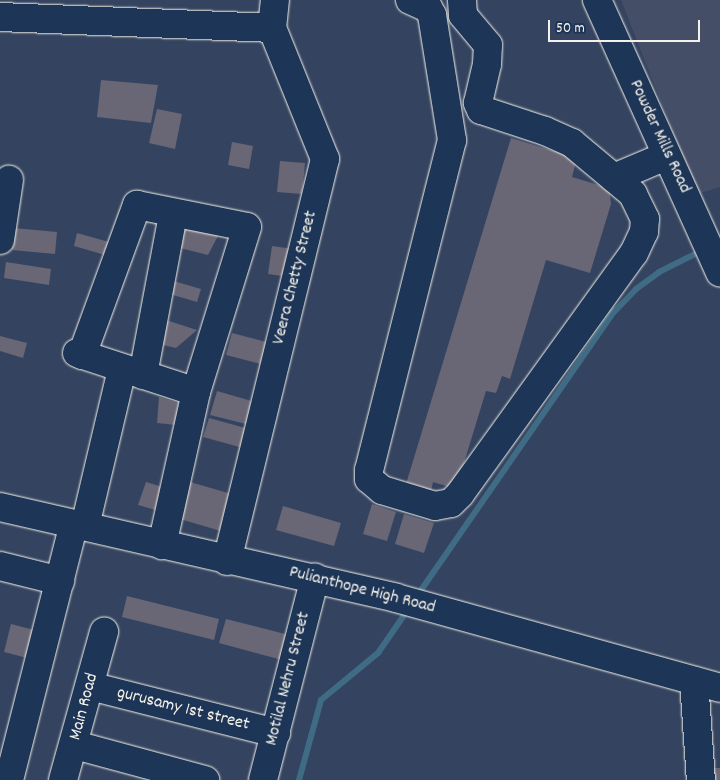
<!DOCTYPE html>
<html>
<head>
<meta charset="utf-8">
<style>
  body { margin:0 }
  #map { position:relative; width:720px; height:780px; overflow:hidden; background:#344460; font-family:Dekko,sans-serif }
  div>[style] { position:absolute }
  [style*='--x'] { left:calc(var(--x)*1px); top:calc(var(--y)*1px); width:calc(var(--w)*1px); rotate:calc(var(--a)*1deg) }
  .built>* { inset:0; background:#444e66 }
  .stream>* { height:6px; margin:-3px; padding:0 3px; transform-origin:3px; border-radius:3px; background:#3f6b85 }
  .building>* { inset:0; background:#696675 }
  .roads { filter:drop-shadow(0 0 1px #f4f1e8) drop-shadow(0 0 1px #f4f1e8) }
  .minor>* { height:28px; margin:-14px; padding:0 14px; transform-origin:14px; border-radius:14px; background:#1d3557 }
  .major>* { height:28px; margin:-14px; padding:0 14px; transform-origin:14px; border-radius:14px; background:#1d3557 }
  span { translate:-50% -50%; white-space:nowrap; text-align:center; line-height:1.15; -webkit-text-stroke:4px #1d3557; paint-order:stroke }
  .street-label { font-size:18px; color:#f4f1e8 }
  .scale { position:absolute; left:548px; top:20px; width:152px; height:22px; box-sizing:border-box; border:2px solid #f4f1e8; border-top:0; padding-left:6px; font-size:15px; line-height:18px; white-space:nowrap; color:#f4f1e8; -webkit-text-stroke:4px #1d3557; paint-order:stroke }
</style>
</head>
<body>
<div id="map">
  <div class="built">
    <i style="clip-path:polygon(621px 0,720px 0,720px 187px,697px 194px)"></i>
  </div>
  <div class="stream">
    <i style="--x:417;--y:596;--w:346;--a:-55.3"></i>
    <i style="--x:614;--y:312;--w:32;--a:-46"></i>
    <i style="--x:636;--y:289;--w:29;--a:-36"></i>
    <i style="--x:659;--y:272;--w:49;--a:-26.6"></i>
    <i style="--x:299;--y:780;--w:83;--a:-74.6"></i>
    <i style="--x:321;--y:700;--w:74;--a:-39.5"></i>
    <i style="--x:378;--y:653;--w:55;--a:-55.4"></i>
  </div>
  <div class="building">
    <i style="clip-path:polygon(101px 80px,158px 85px,151px 123px,97px 117px)"></i>
    <i style="clip-path:polygon(157px 109px,182px 114px,175px 149px,149px 143px)"></i>
    <i style="clip-path:polygon(511px 138px,577px 158px,572px 177px,609px 188px,611px 204px,590px 273px,546px 260px,510px 379px,502px 376px,496px 393px,486px 391px,456px 489px,433px 482px,431px 491px,406px 484px)"></i>
    <i style="clip-path:polygon(232px 142px,253px 146px,249px 169px,228px 165px)"></i>
    <i style="clip-path:polygon(280px 161px,305px 163px,302px 194px,277px 192px)"></i>
    <i style="clip-path:polygon(182px 222px,219px 234px,208px 255px,176px 247px)"></i>
    <i style="clip-path:polygon(14px 228px,57px 232px,55px 254px,12px 250px)"></i>
    <i style="clip-path:polygon(77px 233px,109px 242px,105px 255px,74px 246px)"></i>
    <i style="clip-path:polygon(272px 246px,293px 249px,289px 277px,268px 274px)"></i>
    <i style="clip-path:polygon(6px 262px,51px 269px,49px 285px,4px 278px)"></i>
    <i style="clip-path:polygon(170px 280px,201px 289px,197px 302px,166px 293px)"></i>
    <i style="clip-path:polygon(166px 320px,197px 330px,176px 348px,158px 344px)"></i>
    <i style="clip-path:polygon(232px 333px,274px 344px,269px 366px,226px 355px)"></i>
    <i style="clip-path:polygon(0 336px,27px 343px,23px 358px,0 351px)"></i>
    <i style="clip-path:polygon(217px 391px,255px 402px,250px 425px,210px 415px)"></i>
    <i style="clip-path:polygon(159px 397px,178px 403px,176px 425px,157px 423px)"></i>
    <i style="clip-path:polygon(209px 418px,249px 429px,243px 448px,203px 437px)"></i>
    <i style="clip-path:polygon(146px 482px,166px 488px,159px 511px,138px 505px)"></i>
    <i style="clip-path:polygon(190px 482px,235px 495px,224px 532px,180px 519px)"></i>
    <i style="clip-path:polygon(372px 504px,396px 512px,387px 541px,363px 534px)"></i>
    <i style="clip-path:polygon(283px 506px,341px 523px,334px 546px,276px 530px)"></i>
    <i style="clip-path:polygon(404px 514px,434px 523px,424px 553px,395px 544px)"></i>
    <i style="clip-path:polygon(127px 596px,219px 619px,214px 640px,122px 617px)"></i>
    <i style="clip-path:polygon(226px 619px,289px 635px,282px 660px,219px 643px)"></i>
    <i style="clip-path:polygon(11px 624px,38px 631px,31px 659px,4px 652px)"></i>
    <i style="clip-path:polygon(706px 768px,720px 768px,720px 780px,706px 780px)"></i>
  </div>
  <div class="roads">
    <div class="minor">
      <i style="--x:410;--y:0;--w:20;--a:24"></i>
      <i style="--x:428;--y:8;--w:8;--a:60"></i>
      <i style="--x:432;--y:15;--w:127;--a:80.9"></i>
      <i style="--x:452;--y:140;--w:340;--a:104.1"></i>
      <i style="--x:369;--y:470;--w:9;--a:90"></i>
      <i style="--x:369;--y:479;--w:17;--a:40"></i>
      <i style="--x:382;--y:490;--w:55;--a:16.8"></i>
      <i style="--x:435;--y:506;--w:16;--a:-11"></i>
      <i style="--x:451;--y:503;--w:13;--a:-45"></i>
      <i style="--x:460;--y:494;--w:297;--a:-54.2"></i>
      <i style="--x:634;--y:253;--w:23;--a:-65"></i>
      <i style="--x:644;--y:232;--w:13;--a:-86"></i>
      <i style="--x:645;--y:219;--w:28;--a:-116"></i>
      <i style="--x:633;--y:194;--w:80;--a:-140.1"></i>
      <i style="--x:572;--y:143;--w:30;--a:-156"></i>
      <i style="--x:545;--y:131;--w:67;--a:-161.8"></i>
      <i style="--x:481;--y:110;--w:8;--a:-113"></i>
      <i style="--x:478;--y:103;--w:40;--a:-77"></i>
      <i style="--x:487;--y:64;--w:19;--a:-87"></i>
      <i style="--x:488;--y:45;--w:39;--a:-130"></i>
      <i style="--x:463;--y:15;--w:15;--a:-94"></i>
      <i style="--x:597;--y:0;--w:299;--a:65.7"></i>
      <i style="--x:0;--y:17;--w:272;--a:2.3"></i>
      <i style="--x:614;--y:178;--w:56;--a:-22.9"></i>
      <i style="--x:0;--y:240;--w:61;--a:-81.5"></i>
      <i style="--x:77;--y:353;--w:125;--a:18.1"></i>
      <i style="--x:82;--y:355;--w:160;--a:-69.9"></i>
      <i style="--x:137;--y:205;--w:112;--a:11.3"></i>
      <i style="--x:247;--y:227;--w:173;--a:107.2"></i>
      <i style="--x:196;--y:392;--w:157;--a:102.5"></i>
      <i style="--x:143;--y:375;--w:164;--a:-79.4"></i>
      <i style="--x:85;--y:526;--w:161;--a:-76.7"></i>
      <i style="--x:227;--y:561;--w:414;--a:-76.3"></i>
      <i style="--x:325;--y:159;--w:141;--a:-112"></i>
      <i style="--x:272;--y:28;--w:28;--a:-84"></i>
      <i style="--x:0;--y:566;--w:62;--a:14"></i>
      <i style="--x:694;--y:681;--w:99;--a:86"></i>
      <i style="--x:90;--y:686;--w:192;--a:14.2"></i>
      <i style="--x:75;--y:745;--w:135;--a:15.1"></i>
      <i style="--x:9;--y:780;--w:264;--a:-75.8"></i>
      <i style="--x:63;--y:780;--w:154;--a:-74.5"></i>
      <i style="--x:263;--y:780;--w:209;--a:-75.6"></i>
    </div>
    <div class="major">
      <i style="--x:0;--y:507;--w:406;--a:12.9"></i>
      <i style="--x:396;--y:598;--w:336;--a:15.5"></i>
    </div>
  </div>
  <div class="street-label">
    <span style="left:659px;top:137px;rotate:65deg">Powder Mills Road</span>
    <span style="left:296px;top:278px;rotate:-76deg">Veera Chetty Street</span>
    <span style="left:362px;top:591px;rotate:14deg">Pulianthope High Road</span>
    <span style="left:289px;top:679px;rotate:-76deg">Motilal Nehru Street</span>
    <span style="left:85px;top:707px;rotate:-75deg">Main Road</span>
    <span style="left:183px;top:710px;rotate:14deg">gurusamy 1st street</span>
  </div>
  <div class="scale">50 m</div>
</div>
</body>
</html>
